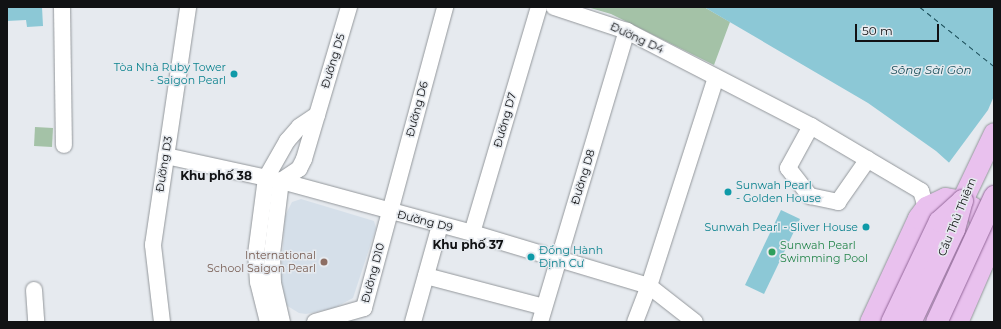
<!DOCTYPE html>
<html>
<head>
<meta charset="utf-8">
<style>
  body { margin:0 }
  #map { position:relative; width:1001px; height:329px; overflow:hidden; background:#e6eaef; font-family:Montserrat,sans-serif }
  div>[style] { position:absolute }
  [style*='--x'] { left:calc(var(--x)*1px); top:calc(var(--y)*1px); width:calc(var(--w)*1px); rotate:calc(var(--a)*1deg) }
  .built>* { inset:0; background:#d5dfe9 }
  .green>* { inset:0; background:#a4c2a7 }
  .water>* { inset:0; background:#8cc8d6 }
  .pier>* { inset:0; background:#e6eaef }
  .ferry>* { height:1px; margin-top:-0.5px; transform-origin:0; background:repeating-linear-gradient(90deg,#1d505b 0 5px,transparent 0 9px) }
  .roads { filter:drop-shadow(0 0 1px #93979b) drop-shadow(0 0 1px #93979b) }
  .minor>* { height:16px; margin:-8px; padding:0 8px; transform-origin:8px; border-radius:8px; background:#fff }
  .major>* { height:21px; margin:-10.5px; padding:0 10.5px; transform-origin:10.5px; border-radius:10.5px; background:#e9c1ee }
  .bridges { filter:drop-shadow(0 0 1px #94689a) drop-shadow(0 0 1px #94689a) }
  .major-bridge>* { height:21px; margin:-10.5px; padding:0 10.5px; transform-origin:10.5px; border-radius:10.5px; background:#e9c1ee }
  .dots>* { width:11px; height:11px; translate:-50% -50%; box-sizing:border-box; border:2px solid #e6eaef; border-radius:50% }
  span { translate:-50% -50%; white-space:nowrap; text-align:center; line-height:1.15; -webkit-text-stroke:3px #e6eaef; paint-order:stroke }
  .street-label { font-size:11px; color:#111214 }
  .culture-label { font-size:11px; color:#0d838f }
  .right { translate:-100% -50%; text-align:right }
  .left { translate:0 -50%; text-align:left }
  .leisure-label { font-size:11px; color:#27864d }
  .education-label { font-size:11px; color:#785e54 }
  .water-label { font-size:12px; color:#1d505b; font-style:italic }
  .neighbourhood-label { font-size:12px; color:#111214; font-weight:700 }
  .frame { position:absolute; inset:0; border:8px solid #111214; pointer-events:none }
  .scale { position:absolute; left:855px; top:24px; width:84px; height:18px; box-sizing:border-box; border:2px solid #111214; border-top:0; padding-left:5px; font-size:12px; line-height:14px; white-space:nowrap; color:#111214; -webkit-text-stroke:3px #e6eaef; paint-order:stroke }
</style>
</head>
<body>
<div id="map">
  <div class="built">
    <i style="clip-path:polygon(301px 199px,374px 221px,376px 228px,353px 298px,334px 308px,306px 314px,299px 313px,286px 305px,281px 278px,285px 216px,292px 202px)"></i>
  </div>
  <div class="green">
    <i style="clip-path:polygon(587px 7px,704px 7px,730px 22px,714px 65px,611px 14px)"></i>
    <i style="clip-path:polygon(35px 127px,53px 128px,52px 147px,34px 146px)"></i>
  </div>
  <div class="water">
    <i style="clip-path:polygon(7px 7px,42px 7px,43px 26px,27px 27px,26px 20px,7px 21px)"></i>
    <i style="clip-path:polygon(704px 7px,994px 7px,994px 203px,936px 151px,868px 103px)"></i>
    <i style="clip-path:polygon(781px 210px,800px 219px,764px 294px,745px 285px)"></i>
  </div>
  <div class="pier">
    <i style="clip-path:polygon(994px 96px,994px 205px,948px 164px,988px 110px)"></i>
  </div>
  <div class="ferry">
    <i style="--x:920;--y:7;--w:95;--a:38.6"></i>
  </div>
  <div class="roads">
    <div class="minor">
      <i style="--x:62;--y:7;--w:138;--a:89.2"></i>
      <i style="--x:554;--y:7;--w:77;--a:18.2"></i>
      <i style="--x:627;--y:31;--w:207;--a:27.3"></i>
      <i style="--x:811;--y:126;--w:128;--a:30.6"></i>
      <i style="--x:921;--y:191;--w:17;--a:73"></i>
      <i style="--x:811;--y:126;--w:48;--a:118.7"></i>
      <i style="--x:788;--y:168;--w:36;--a:52"></i>
      <i style="--x:810;--y:196;--w:29;--a:12"></i>
      <i style="--x:838;--y:202;--w:52;--a:-55.1"></i>
      <i style="--x:166;--y:156;--w:118;--a:12.3"></i>
      <i style="--x:281;--y:181;--w:198;--a:15.2"></i>
      <i style="--x:472;--y:233;--w:185;--a:16.7"></i>
      <i style="--x:649;--y:286;--w:58;--a:38"></i>
      <i style="--x:472;--y:233;--w:236;--a:-73.5"></i>
      <i style="--x:426;--y:276;--w:122;--a:14.7"></i>
      <i style="--x:34;--y:290;--w:32;--a:86"></i>
      <i style="--x:162;--y:322;--w:78;--a:-96.7"></i>
      <i style="--x:153;--y:245;--w:241;--a:-81.6"></i>
      <i style="--x:268;--y:322;--w:41;--a:-104"></i>
      <i style="--x:258;--y:282;--w:28;--a:-94"></i>
      <i style="--x:256;--y:254;--w:77;--a:-82.5"></i>
      <i style="--x:266;--y:178;--w:43;--a:-60.4"></i>
      <i style="--x:287;--y:141;--w:18;--a:-49"></i>
      <i style="--x:299;--y:127;--w:22;--a:-34"></i>
      <i style="--x:282;--y:322;--w:40;--a:-103"></i>
      <i style="--x:273;--y:283;--w:29;--a:-92"></i>
      <i style="--x:272;--y:254;--w:74;--a:-83"></i>
      <i style="--x:281;--y:181;--w:22;--a:-34"></i>
      <i style="--x:299;--y:169;--w:11;--a:-63"></i>
      <i style="--x:304;--y:159;--w:159;--a:-73.5"></i>
      <i style="--x:315;--y:322;--w:51;--a:-15.9"></i>
      <i style="--x:364;--y:308;--w:312;--a:-74.9"></i>
      <i style="--x:413;--y:322;--w:101;--a:-74.4"></i>
      <i style="--x:540;--y:322;--w:304;--a:-73.4"></i>
      <i style="--x:635;--y:322;--w:39;--a:-69"></i>
      <i style="--x:649;--y:286;--w:219;--a:-72.2"></i>
    </div>
    <div class="major">
      <i style="--x:962;--y:200;--w:74;--a:-64.5"></i>
      <i style="--x:870;--y:322;--w:115;--a:-65.2"></i>
      <i style="--x:918;--y:218;--w:14;--a:-54"></i>
      <i style="--x:926;--y:207;--w:21;--a:-25"></i>
      <i style="--x:945;--y:198;--w:17;--a:10"></i>
      <i style="--x:962;--y:201;--w:13;--a:32"></i>
      <i style="--x:973;--y:208;--w:31;--a:58"></i>
      <i style="--x:989;--y:234;--w:13;--a:90"></i>
      <i style="--x:989;--y:247;--w:16;--a:112"></i>
      <i style="--x:983;--y:262;--w:65;--a:113.4"></i>
    </div>
  </div>
  <div class="bridges">
    <div class="major-bridge">
      <i style="--x:891;--y:322;--w:112;--a:-64.6"></i>
      <i style="--x:939;--y:221;--w:31;--a:-42"></i>
      <i style="--x:910;--y:322;--w:103;--a:-64.7"></i>
      <i style="--x:954;--y:229;--w:30;--a:-75"></i>
      <i style="--x:936;--y:322;--w:139;--a:-65.3"></i>
    </div>
  </div>
  <div class="dots">
    <i style="left:234px;top:74px;background:#0f9aa8"></i>
    <i style="left:728px;top:192px;background:#0f9aa8"></i>
    <i style="left:866px;top:227px;background:#0f9aa8"></i>
    <i style="left:772px;top:252px;background:#2e9e5b"></i>
    <i style="left:531px;top:257px;background:#0f9aa8"></i>
    <i style="left:324px;top:262px;background:#8d6e63"></i>
  </div>
  <div class="street-label">
    <span style="left:637px;top:38px;rotate:25deg">Đường D4</span>
    <span style="left:333px;top:61px;rotate:-73deg">Đường D5</span>
    <span style="left:417px;top:109px;rotate:-75deg">Đường D6</span>
    <span style="left:505px;top:120px;rotate:-74deg">Đường D7</span>
    <span style="left:164px;top:164px;rotate:-81deg">Đường D3</span>
    <span style="left:583px;top:177px;rotate:-73deg">Đường D8</span>
    <span style="left:957px;top:217px;rotate:-68deg">Cầu Thủ Thiêm</span>
    <span style="left:425px;top:221px;rotate:14deg">Đường D9</span>
    <span style="left:373px;top:273px;rotate:-75deg">Đường D10</span>
  </div>
  <div class="culture-label">
    <span class="right" style="left:226px;top:74px">Tòa Nhà Ruby Tower<br>- Saigon Pearl</span>
    <span class="left" style="left:736px;top:192px">Sunwah Pearl<br>- Golden House</span>
    <span class="right" style="left:858px;top:227px">Sunwah Pearl - Sliver House</span>
    <span class="left" style="left:539px;top:257px">Đồng Hành<br>Định Cư</span>
  </div>
  <div class="leisure-label">
    <span class="left" style="left:780px;top:252px">Sunwah Pearl<br>Swimming Pool</span>
  </div>
  <div class="education-label">
    <span class="right" style="left:316px;top:262px">International<br>School Saigon Pearl</span>
  </div>
  <div class="water-label">
    <span style="left:931px;top:70px">Sông Sài Gòn</span>
  </div>
  <div class="neighbourhood-label">
    <span style="left:216px;top:176px">Khu phố 38</span>
    <span style="left:468px;top:245px">Khu phố 37</span>
  </div>
  <div class="frame"></div>
  <div class="scale">50 m</div>
</div>
</body>
</html>
